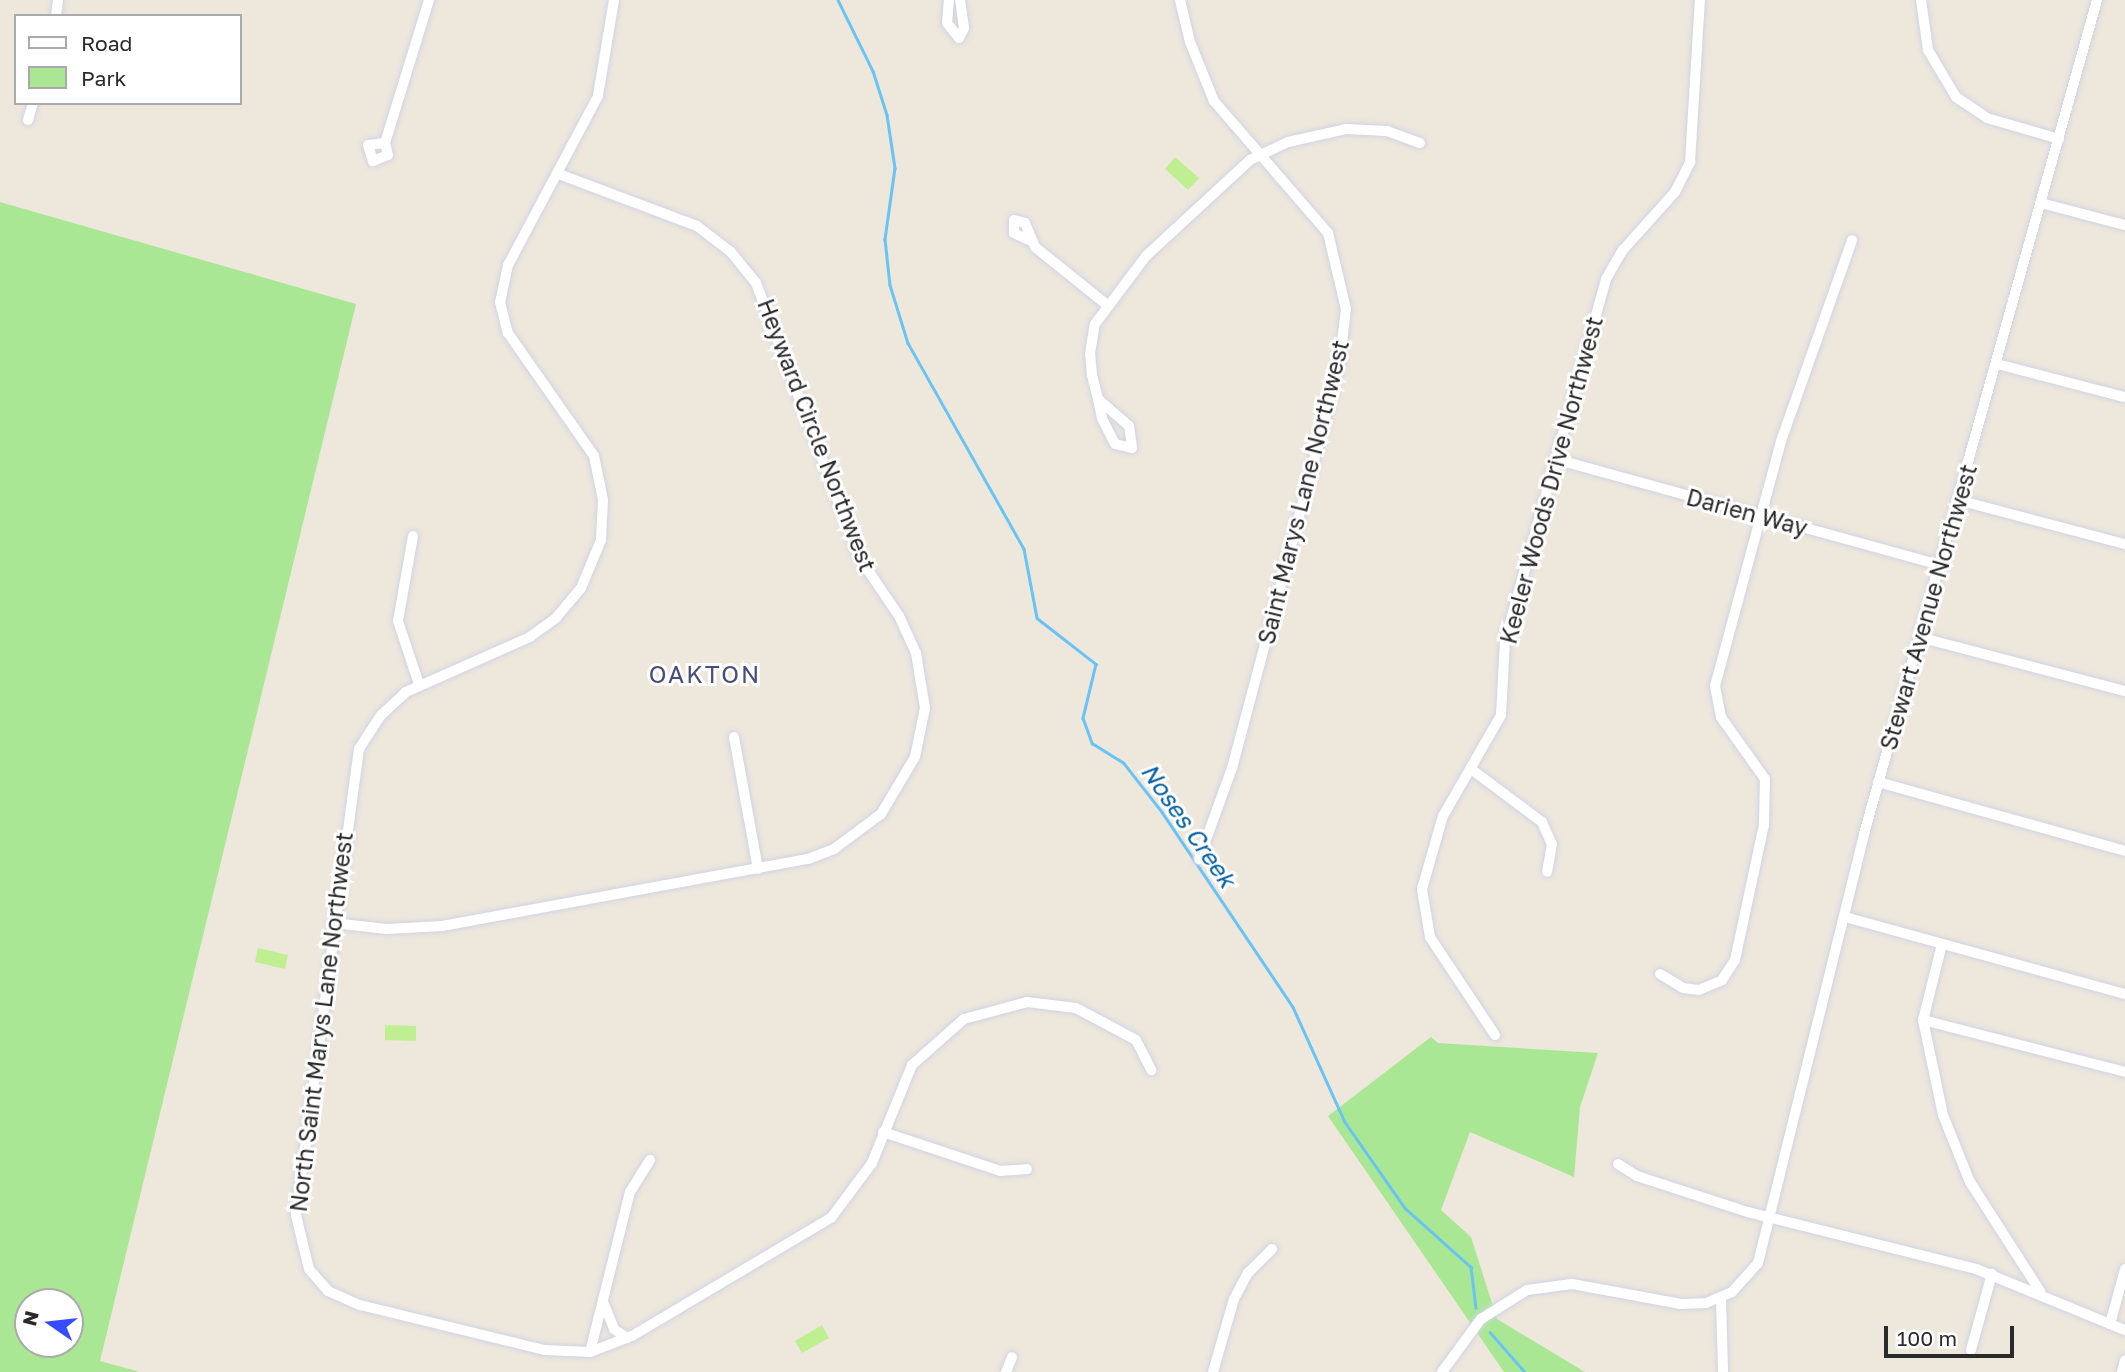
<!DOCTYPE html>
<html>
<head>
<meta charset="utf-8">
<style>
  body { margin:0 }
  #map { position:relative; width:2125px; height:1372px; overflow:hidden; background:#ede7dc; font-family:"Golos Text",sans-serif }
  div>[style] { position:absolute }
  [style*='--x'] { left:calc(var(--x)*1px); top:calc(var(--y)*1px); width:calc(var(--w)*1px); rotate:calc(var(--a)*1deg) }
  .green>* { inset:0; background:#aae795 }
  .pitch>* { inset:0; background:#bfef90 }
  .stream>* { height:2.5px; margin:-1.25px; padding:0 1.25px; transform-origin:1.25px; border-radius:1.25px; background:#69c4f5 }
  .roads { filter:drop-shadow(0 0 2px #d1d3e4) drop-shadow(0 0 2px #d1d3e4) }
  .minor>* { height:10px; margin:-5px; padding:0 5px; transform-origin:5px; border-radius:5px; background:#fff }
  span { translate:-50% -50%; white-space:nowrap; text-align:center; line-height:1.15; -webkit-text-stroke:6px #fff; paint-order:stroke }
  .street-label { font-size:23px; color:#2a2a2a }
  .neighbourhood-label { font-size:24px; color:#484d7e; letter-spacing:2px }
  .water-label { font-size:24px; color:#0660a3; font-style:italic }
  .legend { position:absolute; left:14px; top:14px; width:228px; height:91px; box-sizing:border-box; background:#fff; border:2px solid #aaa; margin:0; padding:9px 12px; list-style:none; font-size:21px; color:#2a2a2a }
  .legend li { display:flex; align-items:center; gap:14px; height:35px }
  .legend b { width:35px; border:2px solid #aaa }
  .north { position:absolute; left:14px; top:1288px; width:70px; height:70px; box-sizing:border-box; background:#fff; border:2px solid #aaa; border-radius:50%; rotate:284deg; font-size:19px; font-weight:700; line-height:28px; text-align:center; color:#2a2a2a }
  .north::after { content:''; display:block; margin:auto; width:24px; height:32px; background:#374bff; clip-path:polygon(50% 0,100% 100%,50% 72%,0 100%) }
  .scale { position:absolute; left:1884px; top:1326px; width:130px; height:32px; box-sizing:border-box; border:4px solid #2a2a2a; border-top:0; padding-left:9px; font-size:21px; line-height:24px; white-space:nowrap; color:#2a2a2a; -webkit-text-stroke:5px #fff; paint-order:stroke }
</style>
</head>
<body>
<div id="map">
  <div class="green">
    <i style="clip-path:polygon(evenodd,0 202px,356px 304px,100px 1361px,140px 1372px,0 1372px,0 202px,28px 1302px,70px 1302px,70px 1344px,28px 1344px,28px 1302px)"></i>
    <i style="clip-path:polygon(1431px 1037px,1438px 1043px,1598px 1053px,1580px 1107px,1574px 1177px,1470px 1132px,1441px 1210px,1471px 1237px,1497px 1319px,1585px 1372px,1504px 1372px,1328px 1116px)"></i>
  </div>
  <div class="pitch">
    <i style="clip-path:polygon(1175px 157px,1199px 178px,1188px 190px,1165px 169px)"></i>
    <i style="clip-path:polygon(258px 948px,288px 955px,285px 969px,255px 962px)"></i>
    <i style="clip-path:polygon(385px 1025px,416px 1026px,416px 1041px,385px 1040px)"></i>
    <i style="clip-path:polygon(822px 1325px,829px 1338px,802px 1353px,795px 1341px)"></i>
  </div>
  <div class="stream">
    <i style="--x:838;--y:0;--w:79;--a:63.8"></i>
    <i style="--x:873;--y:71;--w:46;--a:72.3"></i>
    <i style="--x:887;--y:115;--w:54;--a:81.4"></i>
    <i style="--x:895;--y:168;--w:72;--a:98"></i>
    <i style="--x:885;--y:239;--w:46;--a:83.8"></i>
    <i style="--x:890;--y:285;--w:61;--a:72.8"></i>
    <i style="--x:908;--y:343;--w:236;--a:60.6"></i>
    <i style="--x:1024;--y:549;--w:70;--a:79.3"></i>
    <i style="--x:1037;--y:618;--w:75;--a:37.9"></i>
    <i style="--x:1096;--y:664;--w:56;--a:103.5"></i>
    <i style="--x:1083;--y:718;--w:27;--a:70"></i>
    <i style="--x:1092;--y:743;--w:36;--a:32"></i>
    <i style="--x:1123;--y:762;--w:63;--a:52"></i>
    <i style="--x:1162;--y:812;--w:235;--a:56.1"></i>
    <i style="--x:1293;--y:1007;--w:126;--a:65.7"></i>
    <i style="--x:1345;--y:1122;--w:105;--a:55.1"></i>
    <i style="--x:1405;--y:1208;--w:89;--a:41.8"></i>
    <i style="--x:1471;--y:1267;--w:41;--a:83"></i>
    <i style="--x:1490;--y:1332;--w:53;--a:48.8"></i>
  </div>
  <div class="roads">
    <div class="minor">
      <i style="--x:614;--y:0;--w:97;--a:99.5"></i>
      <i style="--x:598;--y:96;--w:191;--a:118"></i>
      <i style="--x:508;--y:265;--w:38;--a:102"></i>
      <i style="--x:500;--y:302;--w:32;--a:76"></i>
      <i style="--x:508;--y:333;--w:150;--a:55"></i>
      <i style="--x:594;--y:456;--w:45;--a:78.4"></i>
      <i style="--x:603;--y:500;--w:40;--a:92.9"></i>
      <i style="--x:601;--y:540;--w:52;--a:112.6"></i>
      <i style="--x:581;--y:588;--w:39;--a:130"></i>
      <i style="--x:556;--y:618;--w:32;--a:144"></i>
      <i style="--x:530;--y:637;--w:136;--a:156.1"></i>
      <i style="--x:406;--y:692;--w:34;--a:137"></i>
      <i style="--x:381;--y:715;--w:40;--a:122.9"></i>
      <i style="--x:359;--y:749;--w:470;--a:97.7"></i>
      <i style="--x:296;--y:1215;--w:56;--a:76.5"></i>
      <i style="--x:309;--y:1269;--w:29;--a:49"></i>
      <i style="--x:328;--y:1291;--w:35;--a:24"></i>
      <i style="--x:360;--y:1305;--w:190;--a:13.7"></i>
      <i style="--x:545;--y:1350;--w:45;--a:2.5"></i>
      <i style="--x:590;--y:1352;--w:45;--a:-20.9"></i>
      <i style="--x:632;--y:1336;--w:231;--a:-30.7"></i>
      <i style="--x:831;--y:1218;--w:69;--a:-53.3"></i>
      <i style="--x:872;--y:1163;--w:106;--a:-67.8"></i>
      <i style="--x:912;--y:1065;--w:69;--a:-41.5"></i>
      <i style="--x:964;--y:1019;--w:65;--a:-15.1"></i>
      <i style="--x:1027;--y:1002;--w:49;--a:7"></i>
      <i style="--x:1076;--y:1008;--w:68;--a:28.1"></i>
      <i style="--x:1136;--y:1040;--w:34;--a:63"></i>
      <i style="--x:949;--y:0;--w:23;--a:95"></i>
      <i style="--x:947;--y:23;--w:19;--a:51"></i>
      <i style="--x:959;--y:38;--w:11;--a:-63"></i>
      <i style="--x:964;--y:28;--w:28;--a:-98"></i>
      <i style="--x:1180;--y:0;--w:43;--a:76.6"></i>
      <i style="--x:1190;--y:42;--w:64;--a:67.9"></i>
      <i style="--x:1214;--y:101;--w:174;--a:49.2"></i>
      <i style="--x:1328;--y:233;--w:78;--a:76.7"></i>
      <i style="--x:1346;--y:309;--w:57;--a:97"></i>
      <i style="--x:1339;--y:366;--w:416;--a:104.9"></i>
      <i style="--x:1232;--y:768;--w:97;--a:109.9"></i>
      <i style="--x:1921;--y:0;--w:50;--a:82"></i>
      <i style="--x:1928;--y:50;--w:55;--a:59.2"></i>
      <i style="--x:1956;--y:97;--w:37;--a:34"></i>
      <i style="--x:1987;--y:118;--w:75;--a:16.3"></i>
      <i style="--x:56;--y:16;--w:16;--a:-83"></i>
      <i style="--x:28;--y:120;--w:18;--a:-74"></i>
      <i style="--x:385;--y:143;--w:17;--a:173"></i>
      <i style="--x:368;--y:145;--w:17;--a:73"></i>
      <i style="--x:373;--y:161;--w:16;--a:-22"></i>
      <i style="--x:388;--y:155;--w:12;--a:-104"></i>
      <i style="--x:385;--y:143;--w:150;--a:-72.9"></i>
      <i style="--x:2041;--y:203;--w:87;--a:14.7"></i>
      <i style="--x:1031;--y:241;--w:19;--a:-155"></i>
      <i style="--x:1014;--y:233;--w:13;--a:-90"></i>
      <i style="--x:1014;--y:220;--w:11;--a:15"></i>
      <i style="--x:1025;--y:223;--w:26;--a:67"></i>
      <i style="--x:1035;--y:247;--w:91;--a:38.8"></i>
      <i style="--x:1997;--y:364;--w:132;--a:14.5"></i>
      <i style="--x:1098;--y:399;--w:41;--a:41.1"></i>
      <i style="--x:1129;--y:426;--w:22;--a:82"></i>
      <i style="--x:1132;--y:448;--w:17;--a:-167"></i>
      <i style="--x:1115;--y:444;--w:29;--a:-117"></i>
      <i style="--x:1102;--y:418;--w:19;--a:-102"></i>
      <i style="--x:1098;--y:399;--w:25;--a:-104"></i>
      <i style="--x:1092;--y:375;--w:21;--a:-95"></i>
      <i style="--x:1090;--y:354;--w:30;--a:-81"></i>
      <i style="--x:1095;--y:324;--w:85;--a:-53.1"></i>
      <i style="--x:1146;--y:256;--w:142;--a:-42.7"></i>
      <i style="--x:1250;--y:160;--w:42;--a:-25.3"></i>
      <i style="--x:1288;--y:142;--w:59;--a:-12.6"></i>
      <i style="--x:1346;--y:129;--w:41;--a:2.8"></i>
      <i style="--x:1387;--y:131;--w:35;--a:20"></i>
      <i style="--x:1555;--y:459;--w:399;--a:15.4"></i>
      <i style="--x:1958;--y:500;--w:173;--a:14.8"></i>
      <i style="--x:413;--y:536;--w:86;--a:100"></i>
      <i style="--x:398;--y:621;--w:66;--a:71.6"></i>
      <i style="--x:1919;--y:637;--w:213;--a:14.7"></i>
      <i style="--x:734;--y:737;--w:134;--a:79.7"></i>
      <i style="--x:1471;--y:769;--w:89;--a:36.7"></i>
      <i style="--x:1542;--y:822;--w:24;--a:66"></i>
      <i style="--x:1552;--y:844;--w:28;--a:100"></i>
      <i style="--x:1878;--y:782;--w:256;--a:15.6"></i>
      <i style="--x:1845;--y:917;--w:290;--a:15.4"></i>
      <i style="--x:333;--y:923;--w:54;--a:6.3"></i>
      <i style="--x:387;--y:929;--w:55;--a:-3.1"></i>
      <i style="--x:442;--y:926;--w:372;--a:-10.4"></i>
      <i style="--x:808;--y:859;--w:28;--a:-21"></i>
      <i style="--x:834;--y:849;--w:59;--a:-36.7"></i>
      <i style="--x:881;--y:814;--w:66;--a:-59.2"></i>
      <i style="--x:915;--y:757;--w:50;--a:-78.5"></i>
      <i style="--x:925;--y:708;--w:56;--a:-99.3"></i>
      <i style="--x:916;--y:653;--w:41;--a:-114.7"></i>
      <i style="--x:899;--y:616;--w:71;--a:-124.1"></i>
      <i style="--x:859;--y:557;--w:293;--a:-110.6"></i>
      <i style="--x:756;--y:283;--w:40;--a:-129"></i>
      <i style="--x:731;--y:252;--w:43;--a:-142.6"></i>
      <i style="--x:697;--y:226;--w:147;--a:-159.4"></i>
      <i style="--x:1942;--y:944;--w:78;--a:104"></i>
      <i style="--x:1923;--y:1020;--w:97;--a:78.1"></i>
      <i style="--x:1943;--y:1115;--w:72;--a:68.1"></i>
      <i style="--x:1970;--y:1182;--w:130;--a:57.3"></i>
      <i style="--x:1660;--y:974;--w:27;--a:31"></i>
      <i style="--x:1683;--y:988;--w:16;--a:7"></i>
      <i style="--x:1699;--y:990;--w:25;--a:-23"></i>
      <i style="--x:1722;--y:980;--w:24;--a:-57"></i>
      <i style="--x:1735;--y:960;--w:138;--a:-77.9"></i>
      <i style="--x:1764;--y:825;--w:46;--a:-88.8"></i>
      <i style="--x:1765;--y:779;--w:76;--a:-125.4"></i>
      <i style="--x:1721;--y:717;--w:32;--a:-101"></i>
      <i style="--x:1715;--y:686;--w:254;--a:-74.9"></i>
      <i style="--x:1781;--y:441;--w:213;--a:-70.5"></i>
      <i style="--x:1923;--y:1020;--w:209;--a:14.4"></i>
      <i style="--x:1495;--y:1035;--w:118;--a:-123.6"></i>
      <i style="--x:1430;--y:937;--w:49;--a:-99.5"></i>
      <i style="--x:1422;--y:889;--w:76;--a:-74"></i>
      <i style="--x:1443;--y:816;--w:116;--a:-60.1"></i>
      <i style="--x:1501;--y:715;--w:74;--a:-86.9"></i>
      <i style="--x:1505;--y:641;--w:376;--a:-74.4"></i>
      <i style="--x:1606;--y:279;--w:34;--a:-60"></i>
      <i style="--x:1623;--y:250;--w:78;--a:-48.1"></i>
      <i style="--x:1675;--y:192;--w:34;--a:-63"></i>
      <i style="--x:1690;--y:162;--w:162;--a:-86.5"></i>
      <i style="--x:883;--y:1132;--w:123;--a:18.4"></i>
      <i style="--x:1000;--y:1171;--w:27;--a:-4"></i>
      <i style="--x:1618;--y:1164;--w:22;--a:32"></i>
      <i style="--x:1637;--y:1176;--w:117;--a:18"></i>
      <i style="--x:1748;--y:1212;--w:235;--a:14"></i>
      <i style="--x:1976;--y:1269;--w:161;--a:22.3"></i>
      <i style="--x:1721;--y:1299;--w:73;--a:88.4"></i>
      <i style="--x:604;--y:1304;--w:27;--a:68"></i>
      <i style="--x:614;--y:1329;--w:16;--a:35"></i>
      <i style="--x:2110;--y:1324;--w:57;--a:-74.7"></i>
      <i style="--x:1971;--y:1350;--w:79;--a:-74.6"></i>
      <i style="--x:590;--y:1352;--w:165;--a:-76"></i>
      <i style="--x:630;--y:1192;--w:38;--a:-58"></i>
      <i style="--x:1006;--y:1372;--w:16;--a:-68"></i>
      <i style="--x:1213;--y:1372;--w:76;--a:-74"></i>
      <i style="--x:1234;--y:1299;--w:30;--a:-62"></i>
      <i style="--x:1248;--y:1273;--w:34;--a:-45"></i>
      <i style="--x:1442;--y:1372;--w:66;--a:-53.7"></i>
      <i style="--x:1481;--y:1319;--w:54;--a:-32.2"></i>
      <i style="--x:1527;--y:1290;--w:45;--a:-7.6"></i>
      <i style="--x:1572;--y:1284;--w:111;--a:10.4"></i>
      <i style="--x:1681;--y:1304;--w:25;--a:-2"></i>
      <i style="--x:1706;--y:1303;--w:28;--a:-23"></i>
      <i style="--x:1732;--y:1292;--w:39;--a:-48"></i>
      <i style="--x:1758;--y:1263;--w:442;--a:-76.1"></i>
      <i style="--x:1864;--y:834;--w:866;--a:-74.39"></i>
      <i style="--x:2122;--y:1372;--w:12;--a:-76"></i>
    </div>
  </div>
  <div class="street-label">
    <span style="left:817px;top:435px;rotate:69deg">Heyward Circle Northwest</span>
    <span style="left:1551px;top:480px;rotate:-75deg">Keeler Woods Drive Northwest</span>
    <span style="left:1303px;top:492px;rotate:-76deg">Saint Marys Lane Northwest</span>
    <span style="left:1747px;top:512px;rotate:15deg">Darien Way</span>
    <span style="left:1928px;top:607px;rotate:-74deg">Stewart Avenue Northwest</span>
    <span style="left:321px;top:1022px;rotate:-83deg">North Saint Marys Lane Northwest</span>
  </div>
  <div class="neighbourhood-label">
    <span style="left:705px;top:674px">OAKTON</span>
  </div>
  <div class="water-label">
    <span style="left:1189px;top:825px;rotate:55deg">Noses Creek</span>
  </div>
  <ul class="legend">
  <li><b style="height:9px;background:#fff"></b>Road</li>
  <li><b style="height:19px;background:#aae795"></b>Park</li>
  </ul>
  <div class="north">N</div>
  <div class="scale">100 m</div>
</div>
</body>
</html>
